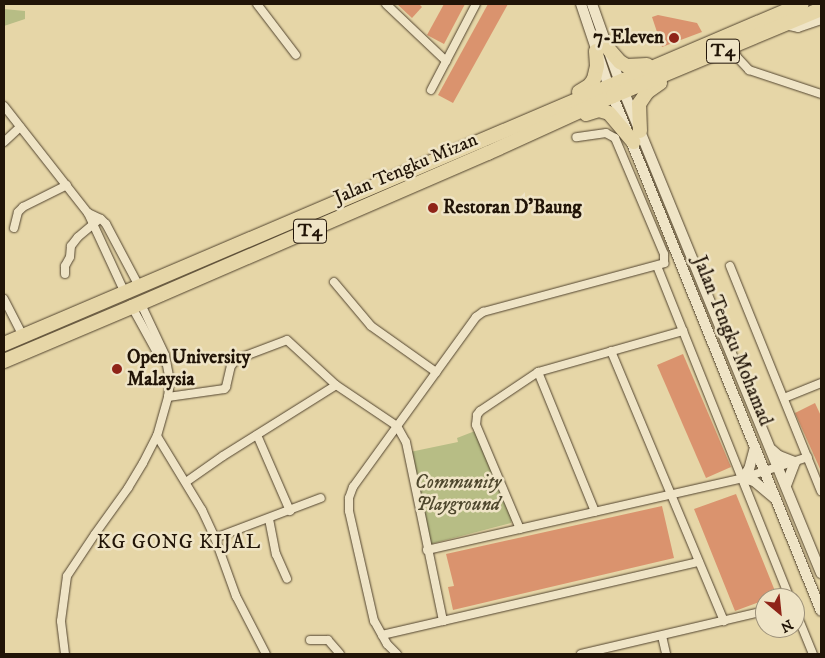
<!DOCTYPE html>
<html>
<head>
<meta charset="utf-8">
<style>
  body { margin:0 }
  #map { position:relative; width:825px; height:658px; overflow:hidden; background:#e6d6a7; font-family:"IM FELL DW Pica",serif }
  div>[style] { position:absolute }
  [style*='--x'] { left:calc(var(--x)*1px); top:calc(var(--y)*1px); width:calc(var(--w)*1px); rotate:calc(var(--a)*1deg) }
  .green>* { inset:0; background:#b7bd85 }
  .building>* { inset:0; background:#da936e }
  .roads { filter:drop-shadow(0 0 1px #52442f) drop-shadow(0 0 1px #52442f) }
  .street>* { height:8px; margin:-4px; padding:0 4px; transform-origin:4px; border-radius:4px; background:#efe4c6 }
  .secondary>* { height:10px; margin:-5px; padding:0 5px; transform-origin:5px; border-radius:5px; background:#efe4c6 }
  .highway>* { height:14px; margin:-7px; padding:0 7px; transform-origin:7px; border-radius:7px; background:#e6d6a7 }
  .dots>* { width:14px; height:14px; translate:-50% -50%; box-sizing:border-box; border:2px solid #efe4c6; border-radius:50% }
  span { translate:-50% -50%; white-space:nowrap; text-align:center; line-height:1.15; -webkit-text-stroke:5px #efe4c6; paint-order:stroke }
  .shield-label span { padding:1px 4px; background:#efe4c6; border:1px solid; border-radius:4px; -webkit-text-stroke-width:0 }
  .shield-label { font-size:18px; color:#211407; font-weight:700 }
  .poi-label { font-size:19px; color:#211407; font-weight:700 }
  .right { translate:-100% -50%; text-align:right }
  .left { translate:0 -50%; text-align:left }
  .street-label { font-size:19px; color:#211407 }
  .park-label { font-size:19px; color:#4e472d; font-style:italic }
  .neighbourhood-label { font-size:20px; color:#211407; letter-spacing:1px }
  .frame { position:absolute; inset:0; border:5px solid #211407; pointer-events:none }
  .north { position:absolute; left:755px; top:588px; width:50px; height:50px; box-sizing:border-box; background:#efe4c6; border:1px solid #9d917a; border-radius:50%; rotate:152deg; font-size:14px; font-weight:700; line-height:20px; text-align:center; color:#211407 }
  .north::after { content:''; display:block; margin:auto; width:18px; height:22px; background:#8f2418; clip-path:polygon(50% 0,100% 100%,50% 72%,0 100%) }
</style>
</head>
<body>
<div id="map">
  <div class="green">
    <i style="clip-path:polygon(4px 9px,25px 11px,25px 19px,4px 26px)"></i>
    <i style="clip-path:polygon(475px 431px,512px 518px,511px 523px,427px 545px,410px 452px,458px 442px,457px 438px)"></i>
  </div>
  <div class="building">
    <i style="clip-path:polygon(397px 4px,419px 4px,422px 7px,412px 18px)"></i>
    <i style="clip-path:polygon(444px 4px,465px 4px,444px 44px,427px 35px)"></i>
    <i style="clip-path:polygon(488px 4px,508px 4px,453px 103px,438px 95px)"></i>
    <i style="clip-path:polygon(658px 15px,697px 23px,702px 32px,662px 47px,652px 17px)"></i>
    <i style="clip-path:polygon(683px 354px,731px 467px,706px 478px,657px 365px)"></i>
    <i style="clip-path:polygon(815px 403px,821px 416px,821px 471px,795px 413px)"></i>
    <i style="clip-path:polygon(736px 494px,777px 596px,765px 598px,765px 600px,735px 611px,694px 509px)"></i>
    <i style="clip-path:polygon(662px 506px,674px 558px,453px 610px,448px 587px,454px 586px,446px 554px)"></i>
  </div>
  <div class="roads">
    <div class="street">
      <i style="--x:257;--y:4;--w:64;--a:52.6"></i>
      <i style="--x:386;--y:4;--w:83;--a:43.5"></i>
      <i style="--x:785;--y:25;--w:13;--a:13"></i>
      <i style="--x:798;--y:28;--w:24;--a:-19"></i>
      <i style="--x:733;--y:47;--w:11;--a:68"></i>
      <i style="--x:737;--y:57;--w:18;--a:47"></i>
      <i style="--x:749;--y:70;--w:76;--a:18.4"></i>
      <i style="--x:431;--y:90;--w:97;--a:-62.4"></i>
      <i style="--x:4;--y:106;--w:136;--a:51.9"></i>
      <i style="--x:88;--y:213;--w:88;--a:65.2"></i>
      <i style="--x:4;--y:142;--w:22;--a:-43"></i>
      <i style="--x:88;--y:213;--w:14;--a:25"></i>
      <i style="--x:101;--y:219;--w:7;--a:45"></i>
      <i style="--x:106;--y:224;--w:70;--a:62"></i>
      <i style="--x:14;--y:228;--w:16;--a:-76"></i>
      <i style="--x:18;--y:212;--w:7;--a:-45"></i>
      <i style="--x:23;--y:207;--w:49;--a:-26.6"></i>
      <i style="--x:657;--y:266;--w:358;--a:68.2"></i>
      <i style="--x:730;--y:266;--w:243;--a:68"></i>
      <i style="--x:65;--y:274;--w:8;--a:-90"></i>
      <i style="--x:65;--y:266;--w:10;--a:-61"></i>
      <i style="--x:70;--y:257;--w:11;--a:-85"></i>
      <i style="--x:71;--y:246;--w:11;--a:-52"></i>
      <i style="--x:78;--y:237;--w:25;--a:-40"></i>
      <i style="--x:334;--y:282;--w:57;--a:49.9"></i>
      <i style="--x:371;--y:326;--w:80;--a:35.3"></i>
      <i style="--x:4;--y:299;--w:42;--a:62.8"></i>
      <i style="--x:132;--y:307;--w:58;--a:61.2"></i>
      <i style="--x:160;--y:358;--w:6;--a:39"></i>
      <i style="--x:611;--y:351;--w:293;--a:67.3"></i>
      <i style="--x:538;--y:372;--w:151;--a:67.8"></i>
      <i style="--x:168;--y:397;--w:57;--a:-8.1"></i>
      <i style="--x:224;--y:389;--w:3;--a:-45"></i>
      <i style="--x:226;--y:387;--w:22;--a:-77"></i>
      <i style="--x:231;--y:366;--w:9;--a:-49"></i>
      <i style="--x:237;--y:359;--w:53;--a:-20.8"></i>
      <i style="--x:287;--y:340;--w:67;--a:42.6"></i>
      <i style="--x:336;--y:385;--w:73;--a:33.9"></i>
      <i style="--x:397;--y:426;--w:18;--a:61"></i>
      <i style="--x:406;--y:442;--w:183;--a:78.3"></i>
      <i style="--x:784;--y:398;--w:40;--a:-22"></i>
      <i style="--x:257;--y:435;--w:83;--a:66.5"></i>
      <i style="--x:157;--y:436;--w:87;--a:58.7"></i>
      <i style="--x:202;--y:510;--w:31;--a:65"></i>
      <i style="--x:215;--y:538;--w:62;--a:70.1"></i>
      <i style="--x:236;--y:596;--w:65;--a:62.7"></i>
      <i style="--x:186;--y:482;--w:45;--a:-35.1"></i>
      <i style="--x:223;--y:456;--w:133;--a:-32.1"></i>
      <i style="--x:269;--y:519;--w:36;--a:79"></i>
      <i style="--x:276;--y:554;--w:27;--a:66"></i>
      <i style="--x:520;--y:529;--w:113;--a:-112.9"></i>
      <i style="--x:476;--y:425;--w:10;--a:-84"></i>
      <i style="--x:477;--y:415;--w:5;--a:-53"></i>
      <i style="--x:480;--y:411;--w:70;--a:-33.9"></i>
      <i style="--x:538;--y:372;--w:151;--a:-15.8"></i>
      <i style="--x:215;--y:538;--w:113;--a:-20.7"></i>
      <i style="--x:427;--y:550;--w:324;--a:-12.8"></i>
      <i style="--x:743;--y:478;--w:68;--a:-17.9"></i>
      <i style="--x:795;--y:610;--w:48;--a:67.8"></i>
      <i style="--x:382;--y:635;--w:325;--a:-13"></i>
      <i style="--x:662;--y:636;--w:18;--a:77"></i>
      <i style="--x:310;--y:640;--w:18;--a:0"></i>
      <i style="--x:328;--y:640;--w:18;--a:49"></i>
      <i style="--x:65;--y:654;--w:33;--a:-97"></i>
      <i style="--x:61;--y:621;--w:45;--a:-82.4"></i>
      <i style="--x:67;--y:576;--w:50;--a:-56.3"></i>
      <i style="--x:95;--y:534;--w:57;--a:-54.3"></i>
      <i style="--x:128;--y:488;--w:29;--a:-59"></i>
      <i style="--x:143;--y:463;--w:30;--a:-63"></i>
      <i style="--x:157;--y:436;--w:41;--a:-74.2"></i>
      <i style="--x:168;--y:397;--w:16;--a:-83"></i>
      <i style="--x:170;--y:381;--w:26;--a:-101"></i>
      <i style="--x:165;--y:355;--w:56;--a:-115.2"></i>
      <i style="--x:397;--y:654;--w:14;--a:-135"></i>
      <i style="--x:387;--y:644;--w:26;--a:-119"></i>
      <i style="--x:374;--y:621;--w:113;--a:-102.8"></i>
      <i style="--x:349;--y:511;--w:13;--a:-90"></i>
      <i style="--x:349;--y:498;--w:12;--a:-70"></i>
      <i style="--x:353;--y:487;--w:210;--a:-54.1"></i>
      <i style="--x:476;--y:317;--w:9;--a:-36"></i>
      <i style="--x:483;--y:312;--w:188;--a:-15.1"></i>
      <i style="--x:664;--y:263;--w:9;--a:-90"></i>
      <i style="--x:664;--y:254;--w:126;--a:-112.9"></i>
      <i style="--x:615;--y:138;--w:10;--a:-151"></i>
      <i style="--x:606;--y:133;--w:30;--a:172"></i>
      <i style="--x:581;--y:654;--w:189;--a:-13.2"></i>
    </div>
    <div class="secondary">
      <i style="--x:581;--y:4;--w:84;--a:71.4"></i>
      <i style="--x:608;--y:84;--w:568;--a:67.99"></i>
      <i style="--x:592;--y:4;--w:81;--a:70.4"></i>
      <i style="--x:619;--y:80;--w:533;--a:67.72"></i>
      <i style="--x:755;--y:447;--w:23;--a:105"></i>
      <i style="--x:749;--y:469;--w:11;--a:124"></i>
      <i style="--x:743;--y:478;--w:11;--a:15"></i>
      <i style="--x:754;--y:481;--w:26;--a:40"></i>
      <i style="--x:772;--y:450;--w:9;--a:41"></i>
      <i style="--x:779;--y:456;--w:17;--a:21"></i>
      <i style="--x:795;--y:462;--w:25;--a:111"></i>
    </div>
    <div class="highway">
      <i style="--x:606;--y:46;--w:21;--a:49"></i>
      <i style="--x:620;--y:62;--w:8;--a:30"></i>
      <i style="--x:627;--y:66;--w:20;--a:-3"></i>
      <i style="--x:579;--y:92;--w:13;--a:-32"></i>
      <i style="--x:590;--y:85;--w:7;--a:-56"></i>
      <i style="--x:594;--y:79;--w:13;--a:-77"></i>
      <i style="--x:597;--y:66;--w:15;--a:-94"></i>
      <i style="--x:586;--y:114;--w:14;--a:-17"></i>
      <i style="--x:599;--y:110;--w:10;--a:17"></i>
      <i style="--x:609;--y:113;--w:38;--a:50"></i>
      <i style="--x:640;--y:131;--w:27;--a:-92"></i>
      <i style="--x:639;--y:104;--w:14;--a:-56"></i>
      <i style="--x:647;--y:92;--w:16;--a:-35"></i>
      <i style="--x:4;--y:344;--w:867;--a:-23.08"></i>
      <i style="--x:4;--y:361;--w:139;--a:-22.9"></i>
      <i style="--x:132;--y:307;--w:388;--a:-23.4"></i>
      <i style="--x:488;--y:153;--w:137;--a:-24.5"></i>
      <i style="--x:613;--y:96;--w:225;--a:-22.7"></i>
    </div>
  </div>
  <div class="dots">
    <i style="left:674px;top:38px;background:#8f2418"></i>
    <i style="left:433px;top:208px;background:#8f2418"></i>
    <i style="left:117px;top:369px;background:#8f2418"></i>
  </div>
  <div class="shield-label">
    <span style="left:723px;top:51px">T4</span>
    <span style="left:310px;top:231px">T4</span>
  </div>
  <div class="poi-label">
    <span class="right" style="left:664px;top:38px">7-Eleven</span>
    <span class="left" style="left:443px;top:208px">Restoran D'Baung</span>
    <span class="left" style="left:127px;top:369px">Open University<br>Malaysia</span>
  </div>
  <div class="street-label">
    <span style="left:406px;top:169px;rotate:-23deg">Jalan Tengku Mizan</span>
    <span style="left:732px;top:341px;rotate:68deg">Jalan Tengku Mohamad</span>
  </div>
  <div class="park-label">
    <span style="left:458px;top:494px">Community<br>Playground</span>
  </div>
  <div class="neighbourhood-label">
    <span style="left:179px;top:542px">KG GONG KIJAL</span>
  </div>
  <div class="frame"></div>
  <div class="north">N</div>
</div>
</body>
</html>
